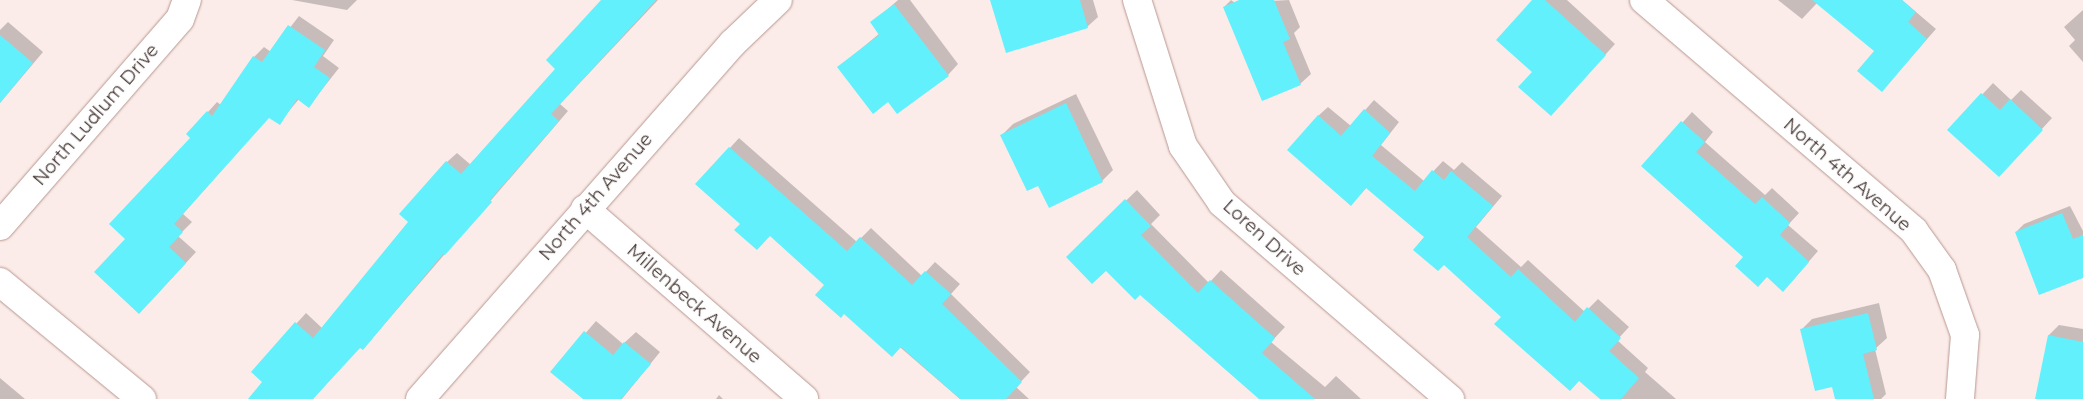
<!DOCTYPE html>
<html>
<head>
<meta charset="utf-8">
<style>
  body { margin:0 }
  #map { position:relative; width:2083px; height:399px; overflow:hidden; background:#fbece9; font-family:Montserrat,sans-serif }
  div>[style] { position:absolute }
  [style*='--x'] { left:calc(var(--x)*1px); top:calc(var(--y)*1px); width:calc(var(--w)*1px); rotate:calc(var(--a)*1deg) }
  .shadow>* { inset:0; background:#0003 }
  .building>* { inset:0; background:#62f0fc }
  .roads { filter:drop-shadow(0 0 1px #b8968f) drop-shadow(0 0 1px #b8968f) }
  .minor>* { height:28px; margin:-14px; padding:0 14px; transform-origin:14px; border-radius:14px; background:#fff }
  span { translate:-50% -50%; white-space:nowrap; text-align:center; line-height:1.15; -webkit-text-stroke:4px #fdfdfd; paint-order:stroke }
  .street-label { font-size:18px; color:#473835 }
</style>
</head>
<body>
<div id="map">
  <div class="shadow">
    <i style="clip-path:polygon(292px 0,357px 0,347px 10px)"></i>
    <i style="clip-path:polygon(603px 0,658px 0,560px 104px,568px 111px,363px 349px,360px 346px,313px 399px,257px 399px,264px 382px,252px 372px,306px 313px,322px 328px,409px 222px,447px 162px,457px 153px,471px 165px,557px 68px)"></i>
    <i style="clip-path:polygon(898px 0,910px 0,958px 64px,948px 75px,888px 100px,839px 67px,880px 33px,872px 23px)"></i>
    <i style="clip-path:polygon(992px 0,1093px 0,1098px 17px,1087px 27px)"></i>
    <i style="clip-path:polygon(1231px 0,1235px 3px,1289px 0,1300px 27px,1294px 33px,1311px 74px,1300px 84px,1224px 7px)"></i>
    <i style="clip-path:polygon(1533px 0,1567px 0,1615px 44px,1551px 115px,1533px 71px)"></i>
    <i style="clip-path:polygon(1778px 0,1902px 0,1936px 29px,1882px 90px,1875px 51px,1817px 3px,1802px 19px)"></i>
    <i style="clip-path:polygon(2083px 10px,2083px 62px,2069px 46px,2075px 40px,2064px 27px)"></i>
    <i style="clip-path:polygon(299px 16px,334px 40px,323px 56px,339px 68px,309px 106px,299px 99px,279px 123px,269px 116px,183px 214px,192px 222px,178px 236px,196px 252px,149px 303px,127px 239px,208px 112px,217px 102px,221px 105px,254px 57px,264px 47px,271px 52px)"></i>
    <i style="clip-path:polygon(8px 22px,43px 52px,0 103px,0 30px)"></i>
    <i style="clip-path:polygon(1993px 83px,2011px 100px,2021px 90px,2052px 118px,2009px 165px,1949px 130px)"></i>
    <i style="clip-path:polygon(1076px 94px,1113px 170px,1102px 181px,1039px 184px,1002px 135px,1013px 124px)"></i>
    <i style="clip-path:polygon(1374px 100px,1399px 122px,1381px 145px,1424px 181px,1443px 161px,1454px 170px,1462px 162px,1502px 196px,1476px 227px,1521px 267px,1528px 260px,1585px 312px,1598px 299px,1629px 327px,1617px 340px,1648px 368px,1645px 372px,1676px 399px,1602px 399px,1425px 237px,1367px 187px,1361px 194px,1318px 116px,1328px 107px,1351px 126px)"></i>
    <i style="clip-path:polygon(1692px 112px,1713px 132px,1705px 142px,1765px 195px,1772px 188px,1799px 213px,1788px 225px,1818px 251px,1792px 281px,1745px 257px,1643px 166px)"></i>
    <i style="clip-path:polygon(739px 138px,857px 242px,871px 228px,922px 276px,935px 262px,960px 284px,951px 294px,1030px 372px,1016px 387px,1029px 399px,960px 399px,770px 235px,741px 223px,697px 184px)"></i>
    <i style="clip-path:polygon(1137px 190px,1160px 215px,1151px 224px,1209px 283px,1221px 270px,1285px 327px,1271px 342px,1325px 387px,1336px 376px,1361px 399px,1261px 399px,1140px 293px,1106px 269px,1068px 257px)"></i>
    <i style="clip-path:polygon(2070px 206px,2083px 231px,2083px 277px,2016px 232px,2024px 224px)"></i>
    <i style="clip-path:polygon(1879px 303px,1887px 338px,1875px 349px,1886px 394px,1881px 399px,1836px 399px,1833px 385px,1801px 330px,1812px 319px)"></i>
    <i style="clip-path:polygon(596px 321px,623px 344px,636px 332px,660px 352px,622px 399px,585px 399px,552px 372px)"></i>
    <i style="clip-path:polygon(2059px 325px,2083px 329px,2083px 399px,2036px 399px,2049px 335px)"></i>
    <i style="clip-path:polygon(0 378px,25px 399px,0 399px)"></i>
    <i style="clip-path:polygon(719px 395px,723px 399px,716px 399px)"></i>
  </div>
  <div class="building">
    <i style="clip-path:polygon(601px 0,656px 0,551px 114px,559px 121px,490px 200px,492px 202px,445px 255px,443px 254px,363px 350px,360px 348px,313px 399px,248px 399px,262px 382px,251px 372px,295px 322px,313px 338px,408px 222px,399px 214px,446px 161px,461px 174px,555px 69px,546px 60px)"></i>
    <i style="clip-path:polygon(990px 0,1080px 0,1088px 28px,1006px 53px)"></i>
    <i style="clip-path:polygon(1239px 0,1274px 0,1290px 39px,1283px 42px,1301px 85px,1262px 101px,1223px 7px)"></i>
    <i style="clip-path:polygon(1532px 0,1545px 0,1606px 55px,1551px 116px,1518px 87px,1532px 72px,1496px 40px)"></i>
    <i style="clip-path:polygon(1812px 0,1902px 0,1916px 12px,1908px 22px,1927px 39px,1882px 92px,1857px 71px,1874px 51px)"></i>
    <i style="clip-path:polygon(894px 4px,949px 76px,897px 114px,888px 102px,873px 114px,837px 67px,879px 35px,870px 22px)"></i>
    <i style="clip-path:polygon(288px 25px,325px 50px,314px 67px,330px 78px,309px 108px,297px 99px,280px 125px,269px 118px,174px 224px,183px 232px,169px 247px,186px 263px,139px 314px,94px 272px,125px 239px,109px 224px,190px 138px,186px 134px,207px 111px,212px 116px,253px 56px,262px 62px)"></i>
    <i style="clip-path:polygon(0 35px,33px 63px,0 103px)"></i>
    <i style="clip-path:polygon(1981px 93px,2000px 110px,2010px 99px,2043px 130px,1999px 177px,1947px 130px)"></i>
    <i style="clip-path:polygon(1066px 103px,1103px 182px,1049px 208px,1038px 186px,1027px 191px,1000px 135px)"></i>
    <i style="clip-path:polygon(1364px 109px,1390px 133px,1372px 156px,1415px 191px,1432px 170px,1444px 180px,1451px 171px,1493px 206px,1467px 237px,1511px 277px,1518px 269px,1575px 322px,1587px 307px,1621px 338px,1609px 351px,1639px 378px,1621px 399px,1600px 399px,1579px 381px,1570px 391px,1494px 324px,1501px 317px,1444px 265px,1438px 271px,1413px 250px,1424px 237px,1366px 188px,1351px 206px,1287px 150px,1318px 115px,1341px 136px)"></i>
    <i style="clip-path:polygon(1681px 121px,1705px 142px,1696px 152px,1755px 204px,1762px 197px,1790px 223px,1780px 235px,1809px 262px,1783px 292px,1767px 277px,1758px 287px,1735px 266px,1743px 257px,1641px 166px)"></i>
    <i style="clip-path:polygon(729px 147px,847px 251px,860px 237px,912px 285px,925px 271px,951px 294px,942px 304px,1022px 382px,1006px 399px,960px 399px,901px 347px,892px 357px,844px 314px,841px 318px,815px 295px,824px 285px,770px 236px,757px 250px,734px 230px,740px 224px,695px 184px)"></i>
    <i style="clip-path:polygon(1125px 199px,1151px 226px,1141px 235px,1198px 293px,1210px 280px,1275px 338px,1262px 353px,1315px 399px,1259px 399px,1140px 295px,1135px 300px,1106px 271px,1092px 284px,1066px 257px)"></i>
    <i style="clip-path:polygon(2062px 213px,2073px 239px,2083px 235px,2083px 278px,2039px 295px,2015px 232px)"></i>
    <i style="clip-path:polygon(1868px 313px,1877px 350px,1863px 354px,1874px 399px,1835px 399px,1832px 387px,1815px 391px,1800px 329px)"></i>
    <i style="clip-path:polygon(584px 331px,613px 355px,624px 342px,651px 364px,621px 399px,583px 399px,550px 372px)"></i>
    <i style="clip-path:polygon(2048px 335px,2083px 342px,2083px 399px,2035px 399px)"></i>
  </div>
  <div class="roads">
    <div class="minor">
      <i style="--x:1137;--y:0;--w:153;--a:72.5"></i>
      <i style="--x:1183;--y:146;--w:69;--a:55.6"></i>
      <i style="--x:1222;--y:203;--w:301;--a:40.7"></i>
      <i style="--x:1644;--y:0;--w:355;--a:40.5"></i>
      <i style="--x:1914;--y:231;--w:48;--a:54.3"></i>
      <i style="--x:1942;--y:270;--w:69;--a:70.5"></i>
      <i style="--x:1965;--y:335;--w:64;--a:94.5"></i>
      <i style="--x:585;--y:209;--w:290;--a:40.9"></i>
      <i style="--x:0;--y:226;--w:274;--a:-49"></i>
      <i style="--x:180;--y:19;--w:20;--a:-70"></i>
      <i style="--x:0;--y:282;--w:184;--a:39.5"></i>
      <i style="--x:420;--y:399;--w:474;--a:-48.7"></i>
      <i style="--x:733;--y:43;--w:62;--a:-43.7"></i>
    </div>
  </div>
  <div class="street-label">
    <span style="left:96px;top:115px;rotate:-49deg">North Ludlum Drive</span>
    <span style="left:1847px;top:175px;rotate:41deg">North 4th Avenue</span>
    <span style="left:596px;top:197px;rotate:-49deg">North 4th Avenue</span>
    <span style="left:1264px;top:238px;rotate:42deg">Loren Drive</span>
    <span style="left:694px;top:304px;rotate:41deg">Millenbeck Avenue</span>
  </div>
</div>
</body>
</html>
